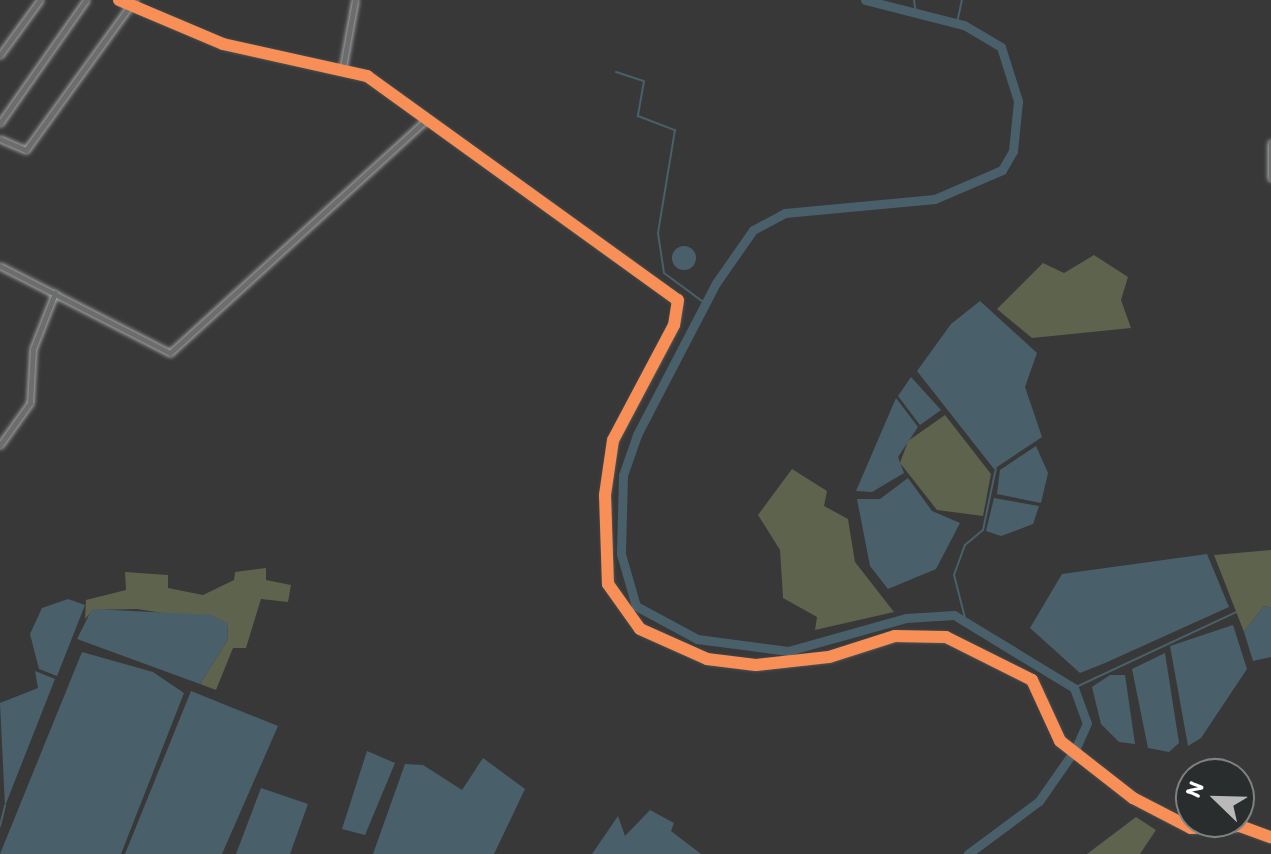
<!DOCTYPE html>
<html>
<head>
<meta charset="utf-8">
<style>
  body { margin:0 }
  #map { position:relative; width:1271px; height:854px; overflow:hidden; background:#383838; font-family:Itim,sans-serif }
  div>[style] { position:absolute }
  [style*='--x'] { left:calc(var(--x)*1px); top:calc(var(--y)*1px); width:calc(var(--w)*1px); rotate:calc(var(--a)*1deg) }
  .green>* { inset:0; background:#5d634d }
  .water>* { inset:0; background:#49606a }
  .round { border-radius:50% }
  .stream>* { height:2px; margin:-1px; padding:0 1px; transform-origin:1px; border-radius:1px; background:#49606a }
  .river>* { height:9px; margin:-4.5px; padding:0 4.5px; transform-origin:4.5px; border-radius:4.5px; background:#49606a }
  .roads { filter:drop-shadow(0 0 2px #a5a5a5) drop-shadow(0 0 2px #a5a5a5) }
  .minor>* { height:5px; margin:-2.5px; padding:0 2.5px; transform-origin:2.5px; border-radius:2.5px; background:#6c6d6d }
  .cycleway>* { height:12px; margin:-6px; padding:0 6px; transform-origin:6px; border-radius:6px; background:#f78f57 }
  span { translate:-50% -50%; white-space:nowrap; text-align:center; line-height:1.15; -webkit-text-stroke:6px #2a2d2e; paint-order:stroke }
  .north { position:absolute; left:1175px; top:758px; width:80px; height:80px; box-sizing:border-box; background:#2a2d2e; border:2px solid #7f8182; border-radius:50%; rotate:293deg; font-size:22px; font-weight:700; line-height:32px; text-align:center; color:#fff }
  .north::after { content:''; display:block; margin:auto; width:28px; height:36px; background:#b9b9b9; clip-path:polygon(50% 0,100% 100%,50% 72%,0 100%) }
</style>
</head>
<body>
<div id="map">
  <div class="green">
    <i style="clip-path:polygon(1094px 255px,1128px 277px,1121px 300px,1131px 328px,1032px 338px,997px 309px,1043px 263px,1064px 273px)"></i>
    <i style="clip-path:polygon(945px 415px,991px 474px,983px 516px,937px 510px,900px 463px,908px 441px)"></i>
    <i style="clip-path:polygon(792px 469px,827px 491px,824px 506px,848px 519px,855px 562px,894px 612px,815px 630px,817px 617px,783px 598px,780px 550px,758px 515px)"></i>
    <i style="clip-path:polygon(1271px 550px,1271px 608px,1264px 606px,1244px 632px,1214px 555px)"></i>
    <i style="clip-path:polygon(266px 568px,266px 580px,291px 585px,288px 602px,261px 599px,246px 648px,233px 648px,216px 690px,200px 684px,228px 639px,227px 623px,137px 609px,93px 610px,85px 619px,86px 600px,126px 590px,125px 572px,168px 575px,168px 588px,203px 595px,234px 580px,235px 572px)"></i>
    <i style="clip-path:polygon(1136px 817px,1156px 830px,1140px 854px,1087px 854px)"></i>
  </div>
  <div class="water">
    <i class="round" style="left:672px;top:246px;width:24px;height:24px"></i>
    <i style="clip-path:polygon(980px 301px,1037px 353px,1025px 387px,1042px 437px,994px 469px,917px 371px,951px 324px)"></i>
    <i style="clip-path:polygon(911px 377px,941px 410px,920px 425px,898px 396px)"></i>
    <i style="clip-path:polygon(896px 398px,918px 427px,898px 457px,904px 473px,872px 492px,856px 491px)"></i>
    <i style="clip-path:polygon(1036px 446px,1048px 473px,1041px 503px,997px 494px,1000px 470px)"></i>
    <i style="clip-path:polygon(908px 478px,932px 511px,960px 523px,936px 569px,888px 589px,870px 566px,857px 499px,880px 499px)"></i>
    <i style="clip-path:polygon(994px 498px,1039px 506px,1033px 524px,1001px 536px,986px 531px)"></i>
    <i style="clip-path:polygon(1207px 554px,1229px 607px,1105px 663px,1080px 673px,1030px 628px,1062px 574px)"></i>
    <i style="clip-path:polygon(68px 599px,85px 605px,57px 676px,39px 669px,30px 634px,42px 608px)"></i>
    <i style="clip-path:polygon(1264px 606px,1271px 608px,1271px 657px,1253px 661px,1244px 632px)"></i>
    <i style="clip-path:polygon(92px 609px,212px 615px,227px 623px,228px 639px,200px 684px,77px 639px)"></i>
    <i style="clip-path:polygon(1233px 625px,1247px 669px,1201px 738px,1188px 746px,1170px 646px)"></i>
    <i style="clip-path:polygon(82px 652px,153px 672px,184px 693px,121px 854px,0 854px)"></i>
    <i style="clip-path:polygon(1165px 653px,1179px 743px,1169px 752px,1148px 748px,1132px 669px)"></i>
    <i style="clip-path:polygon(35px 671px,55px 679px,5px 806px,0 703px,38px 688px)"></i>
    <i style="clip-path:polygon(1110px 675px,1125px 675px,1135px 744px,1119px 742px,1101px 724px,1092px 687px)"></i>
    <i style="clip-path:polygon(191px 691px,278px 726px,222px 854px,125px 854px)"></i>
    <i style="clip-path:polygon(367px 751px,395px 763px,365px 835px,342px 829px)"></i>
    <i style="clip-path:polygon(483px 758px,525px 789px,494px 854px,373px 854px,405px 764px,423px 765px,462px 790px)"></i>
    <i style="clip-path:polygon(261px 788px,308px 804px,290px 854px,236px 854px)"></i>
    <i style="clip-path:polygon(650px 810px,674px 823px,671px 831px,701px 854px,592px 854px,618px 816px,625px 836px)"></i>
  </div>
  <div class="stream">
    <i style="--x:914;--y:0;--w:14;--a:82"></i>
    <i style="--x:957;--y:23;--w:24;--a:-78"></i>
    <i style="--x:616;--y:72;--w:29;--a:18"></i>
    <i style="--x:644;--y:81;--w:36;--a:100"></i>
    <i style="--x:638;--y:116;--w:40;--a:21"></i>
    <i style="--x:675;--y:130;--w:104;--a:99.4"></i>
    <i style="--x:658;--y:233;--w:40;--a:81.5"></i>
    <i style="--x:664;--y:273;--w:52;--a:36.4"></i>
    <i style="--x:965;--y:618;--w:44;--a:-104.3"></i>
    <i style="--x:954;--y:575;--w:32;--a:-70"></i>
    <i style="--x:965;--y:545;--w:23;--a:-40"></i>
    <i style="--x:983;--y:530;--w:63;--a:-78.2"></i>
    <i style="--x:1074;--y:688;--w:179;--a:-25.1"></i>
    <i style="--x:0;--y:826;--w:21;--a:-76"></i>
  </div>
  <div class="river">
    <i style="--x:865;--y:0;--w:102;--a:14.2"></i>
    <i style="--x:964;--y:25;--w:43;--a:30.7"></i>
    <i style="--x:1001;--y:47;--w:57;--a:72.5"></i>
    <i style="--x:1018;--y:101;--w:50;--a:95.7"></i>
    <i style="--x:1013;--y:151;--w:22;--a:120"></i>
    <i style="--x:1002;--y:170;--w:73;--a:156.6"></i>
    <i style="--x:935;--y:199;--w:151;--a:174.7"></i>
    <i style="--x:785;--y:213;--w:36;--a:152"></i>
    <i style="--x:753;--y:230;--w:65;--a:124.9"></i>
    <i style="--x:716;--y:283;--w:171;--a:117.5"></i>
    <i style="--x:637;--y:435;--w:42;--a:109.3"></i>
    <i style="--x:623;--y:475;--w:79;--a:91.5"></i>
    <i style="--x:621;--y:554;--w:54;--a:73.9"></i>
    <i style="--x:636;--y:606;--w:69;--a:28.4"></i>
    <i style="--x:697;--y:639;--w:92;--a:7.5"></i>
    <i style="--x:788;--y:651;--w:123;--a:-15.6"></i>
    <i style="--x:906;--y:618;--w:48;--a:-3.6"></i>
    <i style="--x:954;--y:615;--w:140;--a:31.3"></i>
    <i style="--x:1074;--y:688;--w:37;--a:70"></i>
    <i style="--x:1087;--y:723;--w:27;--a:114"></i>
    <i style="--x:1076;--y:748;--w:65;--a:124.9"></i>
    <i style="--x:1039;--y:801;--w:89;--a:143.3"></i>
  </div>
  <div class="roads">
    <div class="minor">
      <i style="--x:119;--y:0;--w:113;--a:22.9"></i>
      <i style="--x:223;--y:44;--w:148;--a:12.5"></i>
      <i style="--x:367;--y:76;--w:383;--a:35.8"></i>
      <i style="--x:678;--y:300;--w:25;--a:99"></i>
      <i style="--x:674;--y:325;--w:130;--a:117.9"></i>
      <i style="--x:613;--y:440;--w:56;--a:98.3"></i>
      <i style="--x:605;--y:495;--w:89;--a:88.1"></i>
      <i style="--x:608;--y:584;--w:55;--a:54.6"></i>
      <i style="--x:640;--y:629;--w:73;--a:24.1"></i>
      <i style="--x:707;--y:659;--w:49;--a:7"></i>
      <i style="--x:756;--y:665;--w:73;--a:-6.3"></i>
      <i style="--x:829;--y:657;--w:69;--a:-17.7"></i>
      <i style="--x:895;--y:636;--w:51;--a:1.1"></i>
      <i style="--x:946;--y:637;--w:96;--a:26.6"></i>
      <i style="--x:1032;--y:680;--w:67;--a:65.3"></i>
      <i style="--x:1060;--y:741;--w:93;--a:38"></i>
      <i style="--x:1133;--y:798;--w:65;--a:27.3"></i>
      <i style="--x:1191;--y:828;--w:49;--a:-2.3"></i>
      <i style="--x:1240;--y:826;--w:33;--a:20"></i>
      <i style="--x:0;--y:55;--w:68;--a:-54"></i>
      <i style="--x:343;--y:67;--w:68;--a:-79.8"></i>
      <i style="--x:0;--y:123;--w:150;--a:-55"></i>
      <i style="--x:0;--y:139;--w:28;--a:23"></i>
      <i style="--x:26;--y:150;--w:185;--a:-54.2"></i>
      <i style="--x:1271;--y:143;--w:35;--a:90"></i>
      <i style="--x:0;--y:266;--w:191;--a:27.1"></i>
      <i style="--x:170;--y:353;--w:346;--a:-42.3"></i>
      <i style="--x:0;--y:445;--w:52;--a:-54.5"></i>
      <i style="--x:30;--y:403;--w:54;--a:-86.8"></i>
      <i style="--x:33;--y:349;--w:60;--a:-68.6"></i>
    </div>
  </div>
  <div class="cycleway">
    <i style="--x:119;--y:0;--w:113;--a:22.9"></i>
    <i style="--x:223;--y:44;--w:148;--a:12.5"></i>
    <i style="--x:367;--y:76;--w:383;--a:35.8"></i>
    <i style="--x:678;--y:300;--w:25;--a:99"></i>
    <i style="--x:674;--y:325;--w:130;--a:117.9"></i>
    <i style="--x:613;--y:440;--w:56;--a:98.3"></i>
    <i style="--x:605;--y:495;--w:89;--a:88.1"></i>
    <i style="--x:608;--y:584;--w:55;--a:54.6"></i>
    <i style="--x:640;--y:629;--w:73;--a:24.1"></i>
    <i style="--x:707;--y:659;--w:49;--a:7"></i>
    <i style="--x:756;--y:665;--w:73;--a:-6.3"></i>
    <i style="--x:829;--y:657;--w:69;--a:-17.7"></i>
    <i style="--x:895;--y:636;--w:51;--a:1.1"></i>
    <i style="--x:946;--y:637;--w:96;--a:26.6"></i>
    <i style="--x:1032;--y:680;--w:67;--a:65.3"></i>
    <i style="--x:1060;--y:741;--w:93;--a:38"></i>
    <i style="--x:1133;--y:798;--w:65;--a:27.3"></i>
    <i style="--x:1191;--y:828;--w:49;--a:-2.3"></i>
    <i style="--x:1240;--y:826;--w:33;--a:20"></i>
  </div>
  <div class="north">N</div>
</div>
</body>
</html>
